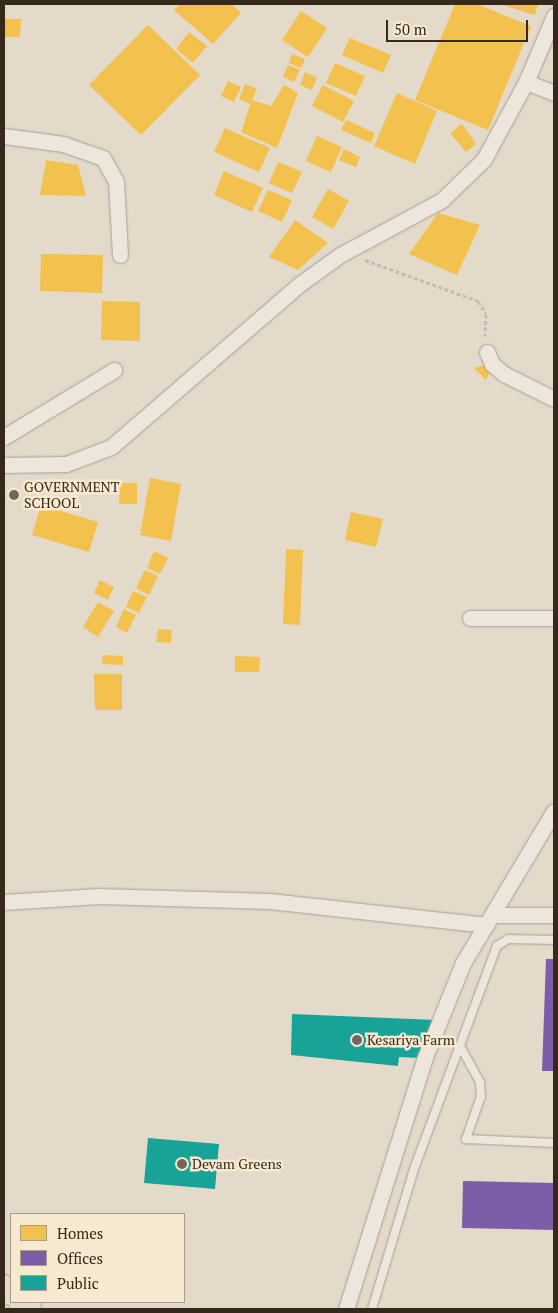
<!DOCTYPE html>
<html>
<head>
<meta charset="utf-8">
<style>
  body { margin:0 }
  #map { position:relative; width:558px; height:1313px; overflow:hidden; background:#e4daca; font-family:"PT Serif",serif }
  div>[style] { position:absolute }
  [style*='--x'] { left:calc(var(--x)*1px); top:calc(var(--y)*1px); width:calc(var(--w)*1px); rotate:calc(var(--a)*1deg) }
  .homes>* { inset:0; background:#f2c14e }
  .offices>* { inset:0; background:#7b5ea7 }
  .public>* { inset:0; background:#17a398 }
  .path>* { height:3px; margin-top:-1.5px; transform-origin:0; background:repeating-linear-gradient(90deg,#c4bdb3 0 4px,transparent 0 6.5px) }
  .roads { filter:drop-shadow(0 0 1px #a99f94) drop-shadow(0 0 1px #a99f94) }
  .service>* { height:8px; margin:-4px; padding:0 4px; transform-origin:4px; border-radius:4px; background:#ece6dc }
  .minor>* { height:15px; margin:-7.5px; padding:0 7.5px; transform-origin:7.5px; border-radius:7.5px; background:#ece6dc }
  .primary>* { height:24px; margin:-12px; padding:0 12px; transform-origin:12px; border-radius:12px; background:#e3dccd }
  .dots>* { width:14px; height:14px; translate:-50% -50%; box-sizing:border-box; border:2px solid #f6e9cf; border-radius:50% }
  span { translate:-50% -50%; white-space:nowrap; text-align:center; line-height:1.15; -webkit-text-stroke:5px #f6e9cf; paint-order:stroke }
  .poi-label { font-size:14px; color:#37281c }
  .left { translate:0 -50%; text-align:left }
  .frame { position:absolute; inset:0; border:5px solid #37281c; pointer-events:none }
  .legend { position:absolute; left:10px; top:1213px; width:175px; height:90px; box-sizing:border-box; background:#f6e9cf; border:1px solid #aa9c87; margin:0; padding:6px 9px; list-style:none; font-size:15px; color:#37281c }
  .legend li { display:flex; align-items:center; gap:10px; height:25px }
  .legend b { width:25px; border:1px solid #aa9c87 }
  .scale { position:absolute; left:386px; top:20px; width:142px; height:22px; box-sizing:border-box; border:2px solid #37281c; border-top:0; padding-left:6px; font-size:15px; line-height:18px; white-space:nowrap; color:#37281c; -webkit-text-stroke:4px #f6e9cf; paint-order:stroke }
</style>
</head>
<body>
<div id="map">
  <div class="homes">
    <i style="clip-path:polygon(180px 4px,231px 4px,241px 13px,213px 44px,174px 10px)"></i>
    <i style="clip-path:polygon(455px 4px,477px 4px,531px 26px,488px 130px,415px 100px)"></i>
    <i style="clip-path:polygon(499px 4px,538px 4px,535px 15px)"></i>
    <i style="clip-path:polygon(301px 11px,327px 28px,308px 57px,282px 40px)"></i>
    <i style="clip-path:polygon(4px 19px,21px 19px,20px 37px,4px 37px)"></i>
    <i style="clip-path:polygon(148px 25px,200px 75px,141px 135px,89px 85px)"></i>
    <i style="clip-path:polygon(189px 32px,207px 46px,193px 63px,176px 49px)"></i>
    <i style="clip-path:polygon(350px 38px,391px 55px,383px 73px,342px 55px)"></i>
    <i style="clip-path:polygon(292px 54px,305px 59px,301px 68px,289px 63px)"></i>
    <i style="clip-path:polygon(335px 63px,365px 76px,356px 96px,326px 83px)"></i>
    <i style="clip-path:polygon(288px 65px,300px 70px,294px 82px,283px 77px)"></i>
    <i style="clip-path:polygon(305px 72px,317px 78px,312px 90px,300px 85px)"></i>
    <i style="clip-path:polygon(228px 81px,241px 87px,234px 102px,221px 96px)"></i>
    <i style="clip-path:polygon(245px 84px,257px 89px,250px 104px,239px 99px)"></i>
    <i style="clip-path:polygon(284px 85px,298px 93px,277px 148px,241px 132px,252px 100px,271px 106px)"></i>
    <i style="clip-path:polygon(323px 85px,354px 101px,343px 122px,312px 106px)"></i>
    <i style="clip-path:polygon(397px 93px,437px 111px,415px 164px,374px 146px)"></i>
    <i style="clip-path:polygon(346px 120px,375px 133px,371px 143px,341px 130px)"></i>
    <i style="clip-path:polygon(462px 124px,476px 144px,466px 152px,450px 133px)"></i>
    <i style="clip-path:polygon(225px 128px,270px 148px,259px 172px,214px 152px)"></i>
    <i style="clip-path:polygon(317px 136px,342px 147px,331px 172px,306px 161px)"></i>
    <i style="clip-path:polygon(344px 149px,360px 157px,356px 167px,339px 160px)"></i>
    <i style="clip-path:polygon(46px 160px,78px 165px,86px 196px,40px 195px)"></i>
    <i style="clip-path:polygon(278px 162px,302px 172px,292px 193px,269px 183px)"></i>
    <i style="clip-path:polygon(224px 171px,263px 188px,252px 212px,214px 195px)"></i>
    <i style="clip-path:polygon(328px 189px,349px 201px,333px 229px,312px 217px)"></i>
    <i style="clip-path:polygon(268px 190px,292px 200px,282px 222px,258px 211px)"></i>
    <i style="clip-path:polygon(438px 213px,480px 225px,457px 275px,409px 254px)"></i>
    <i style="clip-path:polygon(295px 220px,328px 243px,298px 270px,269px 257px)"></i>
    <i style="clip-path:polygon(41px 254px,103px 255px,102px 293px,40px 291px)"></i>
    <i style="clip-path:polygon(102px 301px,140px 302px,140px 341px,101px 340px)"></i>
    <i style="clip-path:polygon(486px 365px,491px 370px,486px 380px,474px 368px)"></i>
    <i style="clip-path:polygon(150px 478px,181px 484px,171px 541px,140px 535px)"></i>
    <i style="clip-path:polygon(120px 483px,137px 483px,137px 504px,119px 504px)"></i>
    <i style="clip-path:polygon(41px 505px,98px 522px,89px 552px,32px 535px)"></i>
    <i style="clip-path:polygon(351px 512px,383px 519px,376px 547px,345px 540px)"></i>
    <i style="clip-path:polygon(286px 549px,303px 550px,300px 625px,283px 624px)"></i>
    <i style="clip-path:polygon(154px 551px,168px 558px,160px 574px,147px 568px)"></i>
    <i style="clip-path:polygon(145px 570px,158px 576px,149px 595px,136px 588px)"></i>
    <i style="clip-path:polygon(100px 580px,114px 587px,108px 600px,94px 593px)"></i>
    <i style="clip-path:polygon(133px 591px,147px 597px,139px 613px,126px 607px)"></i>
    <i style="clip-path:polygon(98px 602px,114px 611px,98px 637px,83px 627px)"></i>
    <i style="clip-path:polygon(124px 609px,136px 615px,127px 633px,116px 627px)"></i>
    <i style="clip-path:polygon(158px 629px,172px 630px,171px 643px,156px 642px)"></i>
    <i style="clip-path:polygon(103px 655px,123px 656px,123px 665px,102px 664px)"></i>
    <i style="clip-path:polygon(235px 656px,260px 657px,259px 672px,235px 672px)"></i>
    <i style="clip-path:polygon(94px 674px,122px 674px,122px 710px,95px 710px)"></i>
  </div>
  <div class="offices">
    <i style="clip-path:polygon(546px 959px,554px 959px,554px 1071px,542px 1071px)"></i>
    <i style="clip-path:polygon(463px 1181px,554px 1183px,554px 1230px,462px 1228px)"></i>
  </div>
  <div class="public">
    <i style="clip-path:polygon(292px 1014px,436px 1020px,428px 1040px,423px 1040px,419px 1058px,399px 1057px,398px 1066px,291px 1055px)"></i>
    <i style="clip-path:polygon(148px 1138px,219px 1144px,215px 1189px,144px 1183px)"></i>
  </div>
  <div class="path">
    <i style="--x:365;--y:260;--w:120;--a:19.9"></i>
    <i style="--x:478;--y:301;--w:15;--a:58"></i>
    <i style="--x:486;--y:314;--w:22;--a:93"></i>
  </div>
  <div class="roads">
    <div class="service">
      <i style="--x:460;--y:1046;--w:41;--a:60.9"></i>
      <i style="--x:480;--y:1082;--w:14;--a:86"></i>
      <i style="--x:481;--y:1096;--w:46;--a:109.2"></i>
      <i style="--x:466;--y:1139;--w:88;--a:2.6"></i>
      <i style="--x:372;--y:1309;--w:146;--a:-73.3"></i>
      <i style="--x:414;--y:1169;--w:238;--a:-69.6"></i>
      <i style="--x:497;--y:946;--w:13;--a:-32"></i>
      <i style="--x:508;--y:939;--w:46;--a:1.2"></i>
    </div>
    <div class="minor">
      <i style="--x:526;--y:82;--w:30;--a:21"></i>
      <i style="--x:4;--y:136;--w:60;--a:7.7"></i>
      <i style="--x:63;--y:144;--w:42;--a:19.3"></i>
      <i style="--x:103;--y:158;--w:26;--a:61"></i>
      <i style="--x:116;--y:181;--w:74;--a:86.9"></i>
      <i style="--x:487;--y:352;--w:13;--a:67"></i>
      <i style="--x:492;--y:364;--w:16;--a:40"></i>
      <i style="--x:504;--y:374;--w:56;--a:26.6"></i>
      <i style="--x:4;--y:437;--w:129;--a:-31.3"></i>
      <i style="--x:4;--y:465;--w:62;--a:-0.9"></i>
      <i style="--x:66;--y:464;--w:48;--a:-20.7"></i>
      <i style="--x:111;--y:447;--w:250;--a:-40.8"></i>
      <i style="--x:300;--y:284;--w:49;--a:-35.9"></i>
      <i style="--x:340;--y:255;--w:116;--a:-28.3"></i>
      <i style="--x:442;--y:200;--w:59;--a:-44.3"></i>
      <i style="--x:484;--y:159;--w:88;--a:-61.4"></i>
      <i style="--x:526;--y:82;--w:72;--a:-67"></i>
      <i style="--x:470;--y:618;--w:84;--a:0"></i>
      <i style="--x:4;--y:902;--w:95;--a:-3.6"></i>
      <i style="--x:99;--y:896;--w:171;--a:1.7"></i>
      <i style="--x:270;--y:901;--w:218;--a:6.3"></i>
      <i style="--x:494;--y:915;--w:60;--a:0"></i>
      <i style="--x:346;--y:1309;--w:264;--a:-72.6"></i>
      <i style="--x:425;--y:1057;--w:101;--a:-68"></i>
      <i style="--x:463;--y:963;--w:177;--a:-59.1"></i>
    </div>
    <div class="primary">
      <i style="--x:4;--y:1287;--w:9;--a:41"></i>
      <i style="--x:21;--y:1302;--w:11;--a:41"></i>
    </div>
  </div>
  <div class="dots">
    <i style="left:14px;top:495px;background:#746659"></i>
    <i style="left:357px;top:1040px;background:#746659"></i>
    <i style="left:182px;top:1164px;background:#746659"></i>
  </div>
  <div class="poi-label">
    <span class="left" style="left:24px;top:495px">GOVERNMENT<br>SCHOOL</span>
    <span class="left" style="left:367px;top:1040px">Kesariya Farm</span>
    <span class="left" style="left:192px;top:1164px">Devam Greens</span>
  </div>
  <div class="frame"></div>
  <ul class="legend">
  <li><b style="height:14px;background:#f2c14e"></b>Homes</li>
  <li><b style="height:14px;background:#7b5ea7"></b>Offices</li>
  <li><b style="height:14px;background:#17a398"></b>Public</li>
  </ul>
  <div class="scale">50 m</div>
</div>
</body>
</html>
